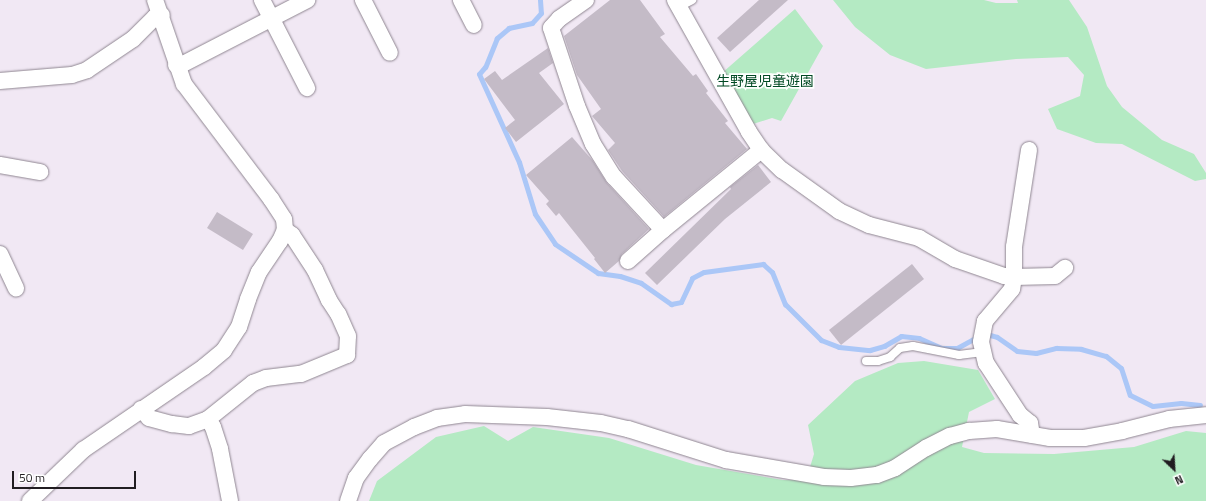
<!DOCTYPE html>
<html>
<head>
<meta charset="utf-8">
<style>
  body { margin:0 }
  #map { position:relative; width:1206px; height:501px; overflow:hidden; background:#f1e8f4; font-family:"Titillium Web","Noto Sans JP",sans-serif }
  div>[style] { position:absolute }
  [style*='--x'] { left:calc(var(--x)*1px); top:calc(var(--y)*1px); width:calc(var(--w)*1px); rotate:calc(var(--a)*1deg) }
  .green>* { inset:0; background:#b4eac3 }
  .stream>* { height:5px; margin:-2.5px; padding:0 2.5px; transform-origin:2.5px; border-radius:2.5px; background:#abc7f7 }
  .building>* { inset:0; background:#c4bbc7 }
  .roads { filter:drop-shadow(0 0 1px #8f8691) drop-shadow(0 0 1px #8f8691) }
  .service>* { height:8px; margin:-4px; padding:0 4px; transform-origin:4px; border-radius:4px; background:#fff }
  .minor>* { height:16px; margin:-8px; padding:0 8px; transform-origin:8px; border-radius:8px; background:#fff }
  span { translate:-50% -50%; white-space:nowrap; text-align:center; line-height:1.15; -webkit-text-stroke:3.5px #fff; paint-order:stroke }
  .park-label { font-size:14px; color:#004923 }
  .north { position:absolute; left:1154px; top:449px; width:40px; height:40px; -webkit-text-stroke:3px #fff; paint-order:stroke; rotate:155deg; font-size:11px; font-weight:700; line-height:16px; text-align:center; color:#211d21 }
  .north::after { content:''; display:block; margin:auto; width:14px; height:18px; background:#211d21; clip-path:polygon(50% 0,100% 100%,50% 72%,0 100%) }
  .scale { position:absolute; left:12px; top:471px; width:124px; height:18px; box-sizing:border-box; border:2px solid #211d21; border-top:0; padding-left:5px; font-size:12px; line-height:14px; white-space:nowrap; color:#211d21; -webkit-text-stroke:3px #fff; paint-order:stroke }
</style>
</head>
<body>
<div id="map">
  <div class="green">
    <i style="clip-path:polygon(833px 0,984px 0,996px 3px,1018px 3px,1017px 0,1069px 0,1087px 27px,1107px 86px,1122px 107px,1162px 140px,1194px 154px,1206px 173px,1206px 179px,1195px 181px,1122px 144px,1096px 143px,1057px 129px,1048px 109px,1080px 96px,1084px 75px,1068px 57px,1016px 59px,926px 69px,890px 55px,855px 27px)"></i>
    <i style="clip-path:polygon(795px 9px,823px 46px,781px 121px,772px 118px,750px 125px,722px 73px)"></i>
    <i style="clip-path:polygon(924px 361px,978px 370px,995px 399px,969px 412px,962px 447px,984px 453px,1054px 454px,1134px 447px,1186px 431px,1206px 433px,1206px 501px,369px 501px,377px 481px,436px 437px,484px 426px,508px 441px,533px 427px,609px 438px,696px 465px,783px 480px,806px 480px,814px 454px,808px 425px,855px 381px,898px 363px)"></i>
  </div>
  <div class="stream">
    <i style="--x:540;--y:0;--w:13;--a:86"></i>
    <i style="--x:541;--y:13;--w:13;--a:132"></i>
    <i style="--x:532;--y:23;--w:24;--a:168"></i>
    <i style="--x:509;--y:28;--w:16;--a:140"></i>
    <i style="--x:497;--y:38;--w:31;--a:112"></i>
    <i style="--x:485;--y:67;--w:9;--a:131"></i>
    <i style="--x:479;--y:74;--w:97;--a:65.6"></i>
    <i style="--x:519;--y:162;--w:54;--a:72.9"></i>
    <i style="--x:535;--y:214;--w:36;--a:56"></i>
    <i style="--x:555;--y:244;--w:52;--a:34"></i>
    <i style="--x:598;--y:273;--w:22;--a:8"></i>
    <i style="--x:620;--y:276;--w:22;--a:18"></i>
    <i style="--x:641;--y:283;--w:37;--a:35"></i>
    <i style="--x:671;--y:304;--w:10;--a:-11"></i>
    <i style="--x:681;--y:302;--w:26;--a:-65"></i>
    <i style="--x:692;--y:278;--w:13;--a:-27"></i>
    <i style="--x:704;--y:272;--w:60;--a:-7.7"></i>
    <i style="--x:763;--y:264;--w:12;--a:42"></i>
    <i style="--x:772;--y:272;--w:35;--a:68"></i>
    <i style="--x:785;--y:304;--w:51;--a:45"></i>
    <i style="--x:821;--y:340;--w:19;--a:21"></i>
    <i style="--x:839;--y:347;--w:31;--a:6"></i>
    <i style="--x:870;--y:350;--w:15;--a:-16"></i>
    <i style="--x:884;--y:346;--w:20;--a:-30"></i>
    <i style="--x:901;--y:336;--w:18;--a:6"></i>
    <i style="--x:919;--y:338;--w:24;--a:24"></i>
    <i style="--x:941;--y:348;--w:16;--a:0"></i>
    <i style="--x:957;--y:348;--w:21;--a:-29"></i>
    <i style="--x:990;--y:335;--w:7;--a:16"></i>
    <i style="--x:997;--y:337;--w:24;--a:35"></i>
    <i style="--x:1017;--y:351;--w:19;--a:6"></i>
    <i style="--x:1036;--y:353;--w:21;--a:-14"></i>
    <i style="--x:1056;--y:348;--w:25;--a:2"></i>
    <i style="--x:1081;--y:349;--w:26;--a:16"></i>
    <i style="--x:1106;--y:356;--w:19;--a:39"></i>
    <i style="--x:1121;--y:368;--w:28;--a:72"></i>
    <i style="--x:1130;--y:395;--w:25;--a:26"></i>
    <i style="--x:1153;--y:406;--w:28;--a:-6"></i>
    <i style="--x:1181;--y:403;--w:19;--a:6"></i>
  </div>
  <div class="building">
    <i style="clip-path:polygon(610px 0,640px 0,665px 34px,660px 37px,693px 76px,696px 74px,708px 91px,706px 93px,728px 121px,725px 123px,747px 149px,664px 217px,622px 171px,608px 150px,615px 143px,592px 116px,601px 109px,577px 75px,564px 36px)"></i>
    <i style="clip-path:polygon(759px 0,788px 0,730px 52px,717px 38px)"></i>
    <i style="clip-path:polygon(548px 48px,553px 63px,539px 73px,564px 104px,516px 142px,505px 128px,515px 120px,484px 79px,495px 71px,502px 80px)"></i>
    <i style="clip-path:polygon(572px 137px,593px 161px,607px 183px,649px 229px,622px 254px,619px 261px,605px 273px,594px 259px,595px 258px,559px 213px,556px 216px,546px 204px,549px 201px,526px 175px)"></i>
    <i style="clip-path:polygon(758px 165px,771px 182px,725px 219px,657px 285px,645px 273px,731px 189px,730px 187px)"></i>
    <i style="clip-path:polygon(217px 212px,253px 234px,243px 250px,207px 228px)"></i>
    <i style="clip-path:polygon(912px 264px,924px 279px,841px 345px,829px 330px)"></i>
  </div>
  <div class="roads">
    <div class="service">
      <i style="--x:679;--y:7;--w:15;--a:-28"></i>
      <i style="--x:866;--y:361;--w:12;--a:0"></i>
      <i style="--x:878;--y:361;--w:13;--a:-18"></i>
      <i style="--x:890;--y:357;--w:13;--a:-42"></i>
      <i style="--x:900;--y:348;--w:13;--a:-9"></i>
      <i style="--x:913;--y:346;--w:47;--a:11.1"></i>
      <i style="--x:959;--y:355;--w:24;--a:-7"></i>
    </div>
    <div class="minor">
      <i style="--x:262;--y:0;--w:99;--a:62.9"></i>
      <i style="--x:363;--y:0;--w:59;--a:63"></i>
      <i style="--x:461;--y:0;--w:28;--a:63"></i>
      <i style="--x:586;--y:0;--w:33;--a:145"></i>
      <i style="--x:559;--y:19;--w:12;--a:132"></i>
      <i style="--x:551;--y:28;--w:82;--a:71.6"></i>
      <i style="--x:577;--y:106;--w:41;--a:67.2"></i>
      <i style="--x:593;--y:144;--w:39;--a:58"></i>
      <i style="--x:614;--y:177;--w:72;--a:47.2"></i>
      <i style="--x:675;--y:0;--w:151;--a:60.7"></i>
      <i style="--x:749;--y:132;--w:22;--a:56"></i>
      <i style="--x:761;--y:150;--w:29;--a:44"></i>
      <i style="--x:782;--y:170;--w:70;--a:35.7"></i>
      <i style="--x:839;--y:211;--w:33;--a:25"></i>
      <i style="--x:869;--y:225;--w:52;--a:14.6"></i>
      <i style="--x:919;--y:238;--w:42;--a:30.3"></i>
      <i style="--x:955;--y:259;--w:52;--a:19.1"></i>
      <i style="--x:1004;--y:276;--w:10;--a:6"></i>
      <i style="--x:1014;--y:277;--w:12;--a:99"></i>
      <i style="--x:1012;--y:289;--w:42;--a:130.2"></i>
      <i style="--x:985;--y:321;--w:21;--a:101"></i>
      <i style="--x:981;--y:342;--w:22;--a:77"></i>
      <i style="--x:986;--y:363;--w:62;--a:56.8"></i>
      <i style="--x:1020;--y:415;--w:13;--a:39"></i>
      <i style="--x:1030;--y:423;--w:12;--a:81"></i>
      <i style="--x:176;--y:65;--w:7;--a:-8"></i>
      <i style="--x:183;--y:64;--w:140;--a:-27.3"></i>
      <i style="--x:0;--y:81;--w:72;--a:-4.8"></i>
      <i style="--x:72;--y:75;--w:16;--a:-18"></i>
      <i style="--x:87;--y:70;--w:55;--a:-34"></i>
      <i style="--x:133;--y:39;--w:31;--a:-45"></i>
      <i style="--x:155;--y:17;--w:7;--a:-16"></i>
      <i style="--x:1029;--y:150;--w:98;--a:98.8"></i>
      <i style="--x:1014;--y:247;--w:30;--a:90"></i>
      <i style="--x:1014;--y:277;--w:41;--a:-1.4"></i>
      <i style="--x:1055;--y:276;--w:13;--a:-39"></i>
      <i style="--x:0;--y:165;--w:41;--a:9.9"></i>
      <i style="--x:0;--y:254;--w:38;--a:65"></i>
      <i style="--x:628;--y:261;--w:47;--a:-41.5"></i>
      <i style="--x:663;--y:230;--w:127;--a:-39.2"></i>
      <i style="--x:141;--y:409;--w:12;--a:48"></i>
      <i style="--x:149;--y:418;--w:24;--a:15"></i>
      <i style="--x:172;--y:424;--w:17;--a:7"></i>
      <i style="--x:189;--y:426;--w:20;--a:-20"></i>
      <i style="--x:208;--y:419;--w:58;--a:-38.7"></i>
      <i style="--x:253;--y:383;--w:14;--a:-21"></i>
      <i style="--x:266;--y:378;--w:35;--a:-7"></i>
      <i style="--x:301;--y:374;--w:50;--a:-22.4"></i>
      <i style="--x:347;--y:355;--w:19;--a:-87"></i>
      <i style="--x:348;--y:336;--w:24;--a:-114"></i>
      <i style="--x:338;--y:314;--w:17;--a:-123"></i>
      <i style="--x:329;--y:300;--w:33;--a:-115"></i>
      <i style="--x:315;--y:270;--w:42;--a:-123.3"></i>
      <i style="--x:292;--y:235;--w:9;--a:-144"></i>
      <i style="--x:208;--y:419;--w:9;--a:58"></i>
      <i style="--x:213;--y:427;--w:23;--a:72"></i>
      <i style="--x:220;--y:449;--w:53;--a:79.1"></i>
      <i style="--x:30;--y:501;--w:74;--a:-43.9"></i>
      <i style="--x:83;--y:450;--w:147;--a:-34.4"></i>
      <i style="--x:204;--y:367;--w:26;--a:-40"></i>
      <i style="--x:224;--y:350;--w:27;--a:-57"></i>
      <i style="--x:239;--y:327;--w:29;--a:-72"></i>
      <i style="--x:248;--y:299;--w:29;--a:-68"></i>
      <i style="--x:259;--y:272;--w:37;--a:-56"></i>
      <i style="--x:280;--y:241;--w:12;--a:-66"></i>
      <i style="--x:285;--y:230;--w:11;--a:-95"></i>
      <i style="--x:284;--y:219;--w:24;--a:-123"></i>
      <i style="--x:271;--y:199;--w:144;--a:-127.1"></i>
      <i style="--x:184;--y:84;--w:89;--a:-109"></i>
      <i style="--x:348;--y:501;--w:24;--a:-71"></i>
      <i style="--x:356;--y:478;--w:24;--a:-54"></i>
      <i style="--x:370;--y:459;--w:21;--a:-49"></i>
      <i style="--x:384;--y:443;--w:34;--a:-28"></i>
      <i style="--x:414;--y:427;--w:25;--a:-21"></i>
      <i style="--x:437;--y:418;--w:28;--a:-8"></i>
      <i style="--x:465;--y:414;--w:82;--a:2.1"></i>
      <i style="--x:547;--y:417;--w:54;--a:6.3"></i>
      <i style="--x:601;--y:423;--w:28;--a:13"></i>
      <i style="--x:628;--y:429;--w:103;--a:17.6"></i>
      <i style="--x:726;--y:460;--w:99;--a:9.8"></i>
      <i style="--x:824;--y:477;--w:27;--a:2"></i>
      <i style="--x:851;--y:478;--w:26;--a:-7"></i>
      <i style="--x:877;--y:475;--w:19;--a:-21"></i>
      <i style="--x:895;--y:468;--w:37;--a:-33"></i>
      <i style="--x:926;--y:448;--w:27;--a:-27"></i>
      <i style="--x:950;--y:436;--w:20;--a:-15"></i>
      <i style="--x:969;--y:431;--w:28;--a:-4"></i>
      <i style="--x:997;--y:429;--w:54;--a:9.6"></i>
      <i style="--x:1050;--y:438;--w:34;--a:0"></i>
      <i style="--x:1084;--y:438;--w:39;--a:-10"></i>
      <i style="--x:1122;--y:431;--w:49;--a:-14.3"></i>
      <i style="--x:1169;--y:419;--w:37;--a:-6"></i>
    </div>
  </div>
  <div class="park-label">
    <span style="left:765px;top:81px">生野屋児童遊園</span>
  </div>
  <div class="north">N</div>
  <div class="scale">50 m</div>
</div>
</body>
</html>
